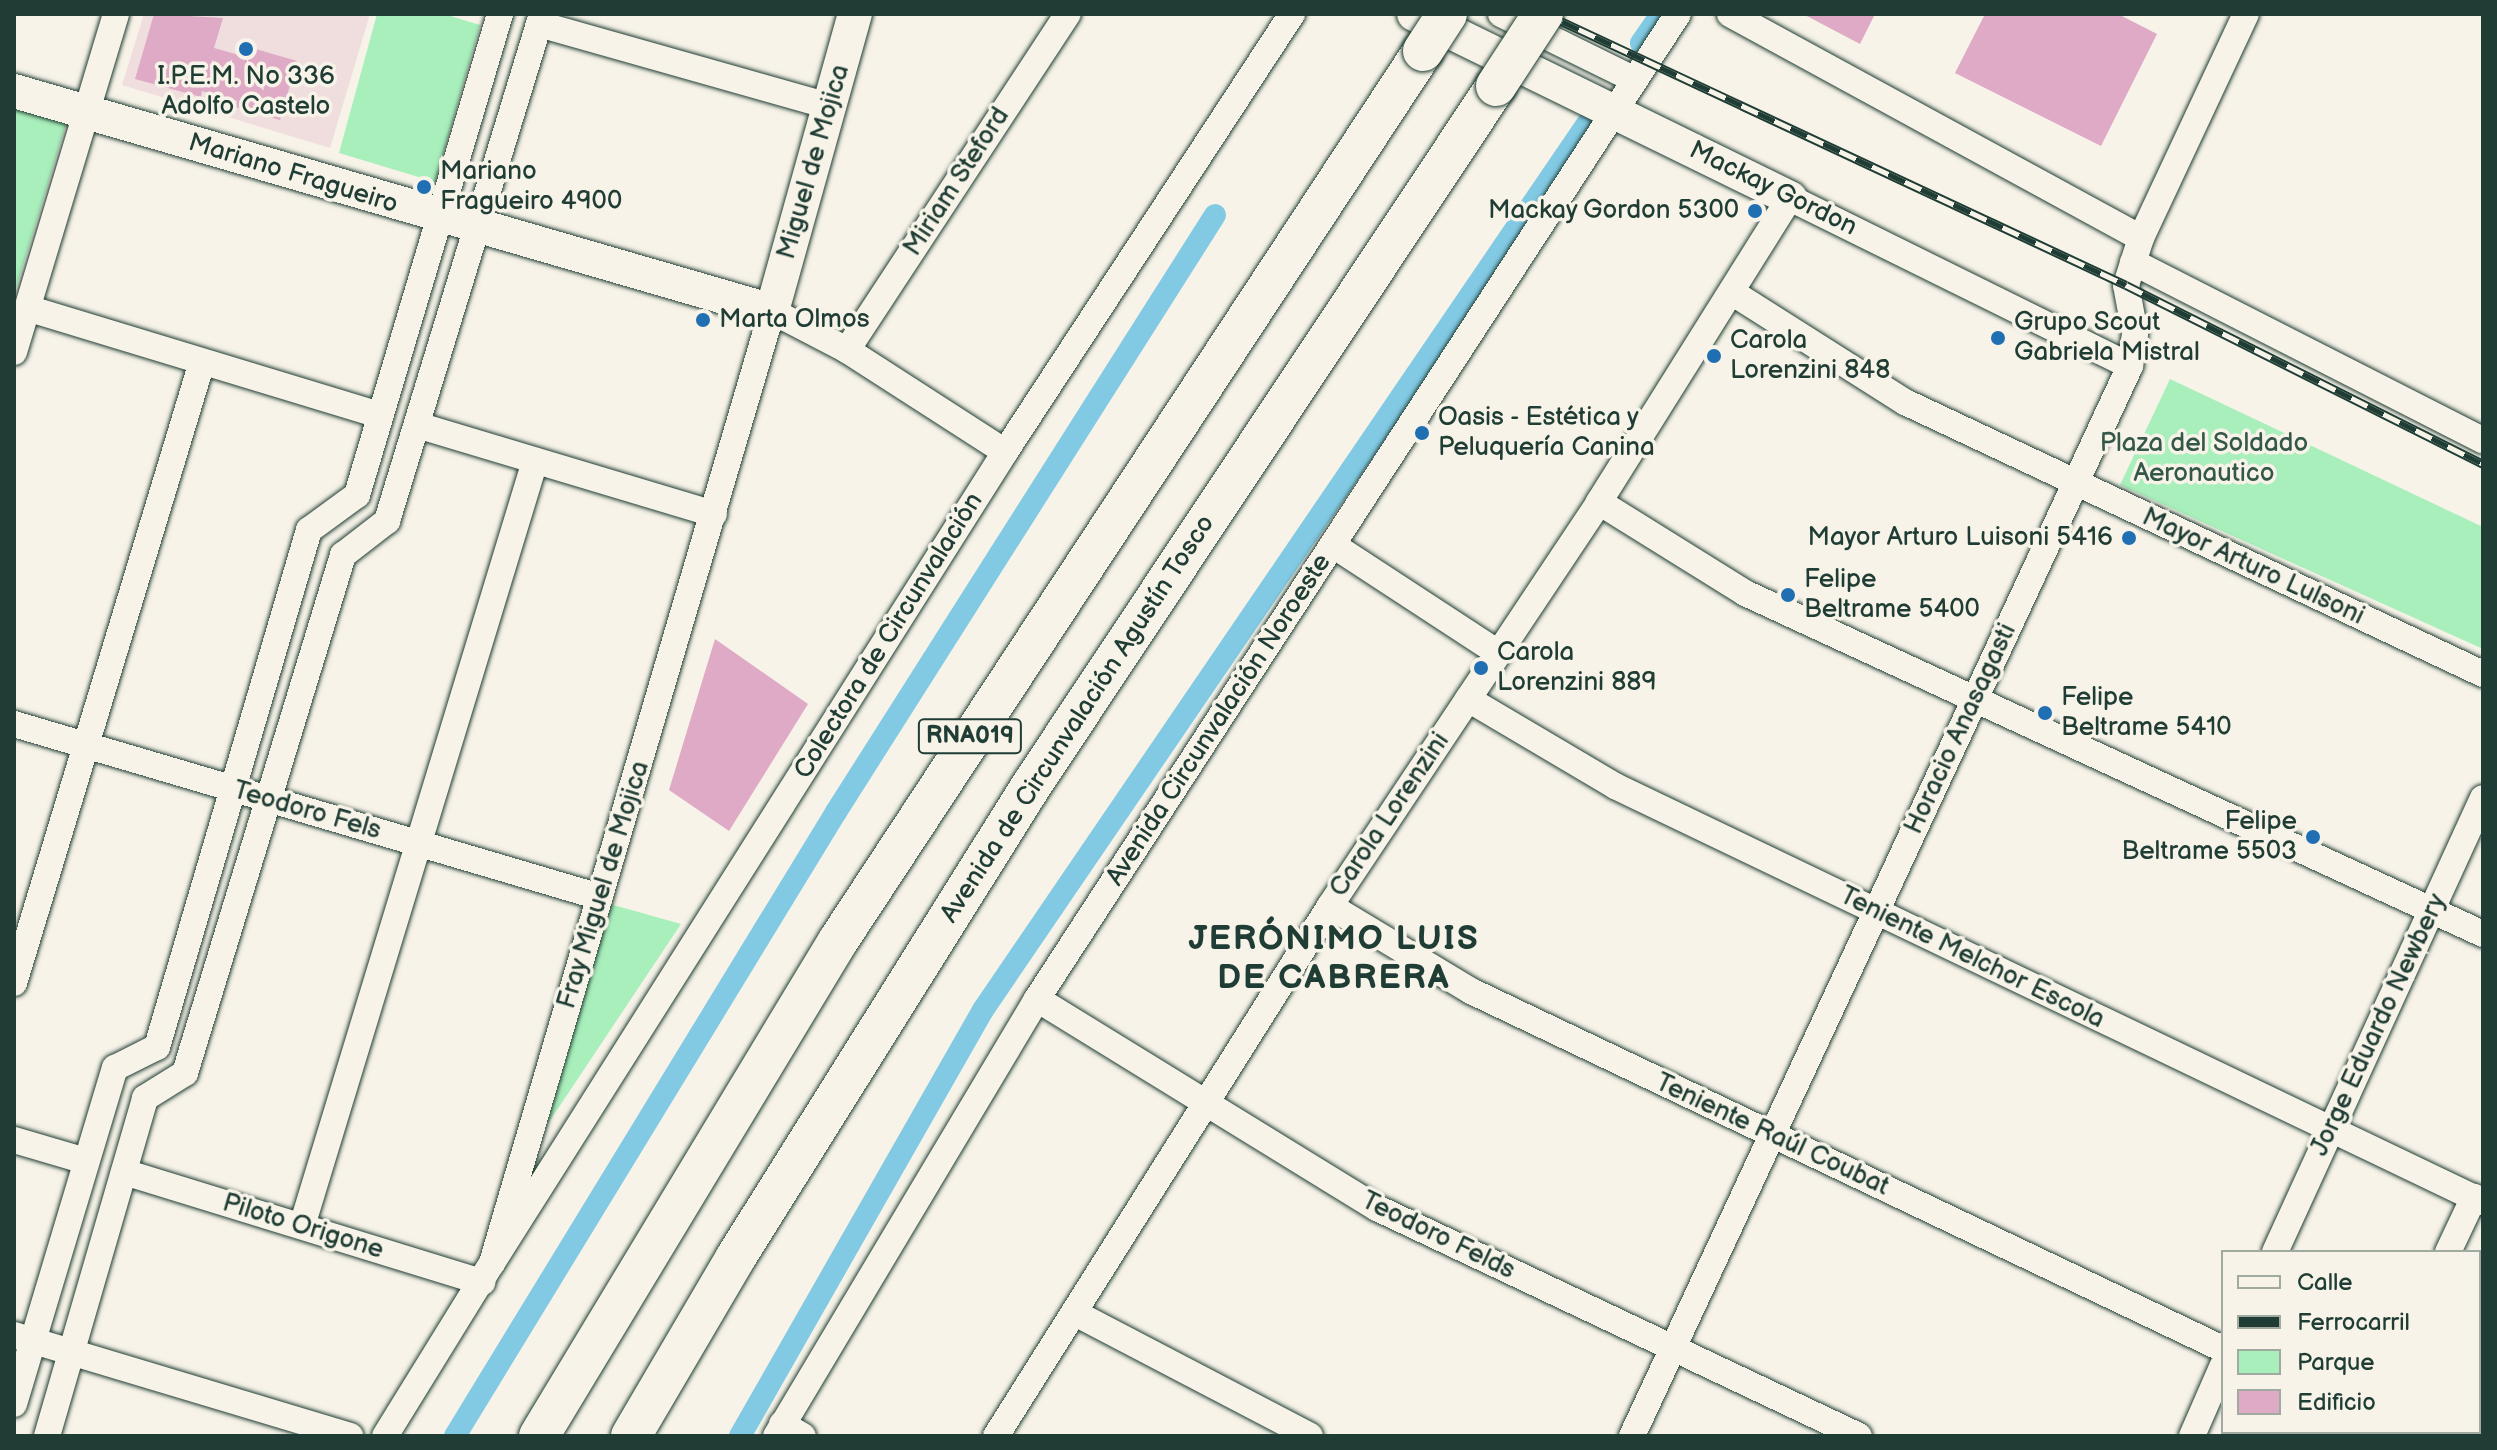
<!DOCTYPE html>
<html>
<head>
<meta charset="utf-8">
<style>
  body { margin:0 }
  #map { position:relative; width:2497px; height:1450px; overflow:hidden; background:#f7f3e8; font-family:"Balsamiq Sans",sans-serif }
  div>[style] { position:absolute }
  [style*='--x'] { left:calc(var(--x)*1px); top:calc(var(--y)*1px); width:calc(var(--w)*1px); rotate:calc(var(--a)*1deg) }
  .built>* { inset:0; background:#f0ddde }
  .green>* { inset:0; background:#a9efbb }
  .canal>* { height:22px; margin:-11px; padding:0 11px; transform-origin:11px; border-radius:11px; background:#82c9e3 }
  .building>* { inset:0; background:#deaac5 }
  .roads { filter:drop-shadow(0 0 2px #1f3d34) drop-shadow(0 0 2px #1f3d34) }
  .minor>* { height:26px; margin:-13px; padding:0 13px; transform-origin:13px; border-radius:13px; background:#f7f3e8 }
  .major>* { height:34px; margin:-17px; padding:0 17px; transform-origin:17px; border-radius:17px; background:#f7f3e8 }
  .highway>* { height:40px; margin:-20px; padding:0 20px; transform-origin:20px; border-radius:20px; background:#f7f3e8 }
  .rail>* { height:9px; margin-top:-4.5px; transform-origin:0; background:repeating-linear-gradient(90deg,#f7f3e8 0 18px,#1f3d34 0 36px); box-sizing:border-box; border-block:2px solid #1f3d34 }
  .bridges { filter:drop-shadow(0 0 2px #1f3d34) drop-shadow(0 0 2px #1f3d34) }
  .highway-bridge>* { height:40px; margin:-20px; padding:0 20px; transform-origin:20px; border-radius:20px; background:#f7f3e8 }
  .dots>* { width:22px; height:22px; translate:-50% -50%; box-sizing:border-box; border:4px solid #f7f3e8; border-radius:50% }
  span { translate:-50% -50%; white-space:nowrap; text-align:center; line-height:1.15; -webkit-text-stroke:7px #f7f3e8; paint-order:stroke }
  .shield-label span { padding:2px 6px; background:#f7f3e8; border:2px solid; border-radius:6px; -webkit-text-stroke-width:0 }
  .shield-label { font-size:24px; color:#1f3d34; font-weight:700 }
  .poi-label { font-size:26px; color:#1f3d34 }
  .left { translate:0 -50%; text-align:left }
  .right { translate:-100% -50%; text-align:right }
  .street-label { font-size:26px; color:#1f3d34 }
  .park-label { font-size:26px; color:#345848 }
  .district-label { font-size:34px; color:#1f3d34; font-weight:700; letter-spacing:2px }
  .frame { position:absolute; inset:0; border:16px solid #1f3d34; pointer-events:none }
  .legend { position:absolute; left:2221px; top:1250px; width:260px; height:184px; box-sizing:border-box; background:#f7f3e8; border:2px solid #a1aaa0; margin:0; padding:10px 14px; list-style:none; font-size:24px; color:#1f3d34 }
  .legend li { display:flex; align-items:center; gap:16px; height:40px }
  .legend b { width:40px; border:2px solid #a1aaa0 }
</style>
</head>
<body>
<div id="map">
  <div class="built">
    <i style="clip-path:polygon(144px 14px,370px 14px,330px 148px,122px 85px)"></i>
  </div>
  <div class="green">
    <i style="clip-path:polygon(377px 14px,444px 14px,480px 25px,435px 182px,339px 153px)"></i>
    <i style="clip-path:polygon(14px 108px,66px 124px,14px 295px)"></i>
    <i style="clip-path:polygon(2170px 379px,2483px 527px,2483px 649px,2120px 485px)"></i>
    <i style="clip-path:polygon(610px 904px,681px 924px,547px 1125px)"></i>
  </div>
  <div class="canal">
    <i style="--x:1641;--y:43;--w:35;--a:-55"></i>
    <i style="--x:455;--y:1436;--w:731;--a:-58.59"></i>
    <i style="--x:836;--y:812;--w:707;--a:-57.59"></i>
    <i style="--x:740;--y:1436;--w:490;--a:-60.3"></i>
    <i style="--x:983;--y:1010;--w:1072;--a:-55.72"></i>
  </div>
  <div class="building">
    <i style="clip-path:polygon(154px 14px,223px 18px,214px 48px,246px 57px,249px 47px,297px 61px,280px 120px,235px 107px,237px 101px,202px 91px,201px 97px,135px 79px)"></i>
    <i style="clip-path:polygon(1803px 14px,1875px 14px,1860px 44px)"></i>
    <i style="clip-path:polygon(1985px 14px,2118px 14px,2157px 34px,2101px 146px,1955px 73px)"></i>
    <i style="clip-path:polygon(715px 639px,808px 704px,729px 831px,669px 790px)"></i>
  </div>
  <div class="roads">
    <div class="minor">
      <i style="--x:1501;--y:14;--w:147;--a:26.2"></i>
      <i style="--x:1730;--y:14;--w:468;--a:28.6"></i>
      <i style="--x:539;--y:24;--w:301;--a:15.8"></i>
      <i style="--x:2133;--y:262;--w:393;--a:27"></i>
      <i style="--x:1733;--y:293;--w:204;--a:32.4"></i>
      <i style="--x:1905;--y:402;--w:639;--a:25.2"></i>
      <i style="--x:27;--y:308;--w:369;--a:16.9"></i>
      <i style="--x:847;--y:350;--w:402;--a:-56.7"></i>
      <i style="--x:14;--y:352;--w:353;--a:-73.2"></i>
      <i style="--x:417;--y:425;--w:310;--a:16.7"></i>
      <i style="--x:1599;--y:502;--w:172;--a:31.9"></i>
      <i style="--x:1745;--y:593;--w:813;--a:24.8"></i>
      <i style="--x:1333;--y:545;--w:197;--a:33.2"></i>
      <i style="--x:1468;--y:699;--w:171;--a:30.6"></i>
      <i style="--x:1615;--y:786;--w:963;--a:25.61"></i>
      <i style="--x:14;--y:724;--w:611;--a:16.45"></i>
      <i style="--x:1330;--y:906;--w:165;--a:31.1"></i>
      <i style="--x:1471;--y:991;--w:833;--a:25.46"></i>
      <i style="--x:14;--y:983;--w:649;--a:-73.16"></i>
      <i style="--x:1037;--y:999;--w:399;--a:31.6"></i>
      <i style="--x:1377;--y:1208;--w:533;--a:25.32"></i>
      <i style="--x:14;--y:1140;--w:75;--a:16.3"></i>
      <i style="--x:124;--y:1172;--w:375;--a:17.1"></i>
      <i style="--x:302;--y:1226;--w:800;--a:-73.06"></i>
      <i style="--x:2275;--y:1252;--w:499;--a:-65.4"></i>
      <i style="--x:2448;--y:1252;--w:61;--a:-64.7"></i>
      <i style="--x:492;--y:1263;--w:960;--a:-57.68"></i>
      <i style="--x:1005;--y:452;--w:524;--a:-56.77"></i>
      <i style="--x:1075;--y:1313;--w:265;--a:27.6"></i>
      <i style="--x:14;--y:1335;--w:351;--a:16.7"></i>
      <i style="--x:14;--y:1404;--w:351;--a:-73.3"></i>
      <i style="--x:115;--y:1068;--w:47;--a:-26.6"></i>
      <i style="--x:157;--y:1047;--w:539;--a:-73.62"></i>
      <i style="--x:309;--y:530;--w:59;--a:-36.1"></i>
      <i style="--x:357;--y:495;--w:502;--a:-73.44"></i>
      <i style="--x:782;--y:1424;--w:24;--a:30"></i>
      <i style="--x:2407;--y:1432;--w:9;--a:27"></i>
      <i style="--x:47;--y:1436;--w:352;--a:-73.8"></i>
      <i style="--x:145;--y:1098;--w:47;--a:-32"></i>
      <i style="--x:185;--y:1073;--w:542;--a:-73.04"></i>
      <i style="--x:343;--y:555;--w:56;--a:-37.7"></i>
      <i style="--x:387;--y:521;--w:530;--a:-73"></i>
      <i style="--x:385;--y:1436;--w:203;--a:-58.3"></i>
      <i style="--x:492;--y:1263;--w:992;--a:-73.61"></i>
      <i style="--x:772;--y:311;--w:85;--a:27.5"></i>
      <i style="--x:847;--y:350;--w:188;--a:32.8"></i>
      <i style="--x:776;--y:1436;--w:509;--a:-59.15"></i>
      <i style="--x:1037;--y:999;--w:1175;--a:-56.95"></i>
      <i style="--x:996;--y:1436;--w:626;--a:-57.78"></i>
      <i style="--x:1330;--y:906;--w:485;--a:-56.3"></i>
      <i style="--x:1599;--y:502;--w:359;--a:-57.9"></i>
      <i style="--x:1790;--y:198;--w:379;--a:26.3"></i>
      <i style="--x:1632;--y:1436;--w:1180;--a:-65.04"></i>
      <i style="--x:2130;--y:366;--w:33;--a:-81"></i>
      <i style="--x:2135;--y:333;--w:49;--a:-100.6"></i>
      <i style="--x:2126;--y:285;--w:49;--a:-72.3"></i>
      <i style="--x:2141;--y:238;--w:247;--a:-64.9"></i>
      <i style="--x:2192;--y:1436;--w:77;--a:-66.4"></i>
    </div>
    <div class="major">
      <i style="--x:1414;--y:14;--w:419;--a:26.1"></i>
      <i style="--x:14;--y:91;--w:789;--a:16.18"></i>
      <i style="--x:772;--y:311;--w:308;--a:-74.4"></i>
    </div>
    <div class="highway">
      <i style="--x:539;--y:1436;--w:578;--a:-58.87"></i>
      <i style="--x:838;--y:941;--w:1065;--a:-56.68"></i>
      <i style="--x:631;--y:1436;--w:208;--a:-59.6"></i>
      <i style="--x:736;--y:1257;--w:556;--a:-57.94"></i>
      <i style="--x:1031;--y:786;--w:840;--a:-56.4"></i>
    </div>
  </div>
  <div class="rail">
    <i style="--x:1546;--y:14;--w:640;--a:25.04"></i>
    <i style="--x:2126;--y:285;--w:399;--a:26.6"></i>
  </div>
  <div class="bridges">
    <div class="highway-bridge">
      <i style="--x:1423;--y:51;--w:44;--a:-57"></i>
      <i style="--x:1496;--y:86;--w:86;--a:-56.9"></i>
    </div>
  </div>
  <div class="dots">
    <i style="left:246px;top:49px;background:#1f6fb2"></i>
    <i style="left:424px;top:187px;background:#1f6fb2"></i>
    <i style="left:1755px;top:211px;background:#1f6fb2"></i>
    <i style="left:703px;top:320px;background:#1f6fb2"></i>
    <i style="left:1998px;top:338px;background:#1f6fb2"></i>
    <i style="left:1714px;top:356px;background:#1f6fb2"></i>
    <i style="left:1422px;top:433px;background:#1f6fb2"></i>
    <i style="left:2129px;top:538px;background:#1f6fb2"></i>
    <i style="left:1788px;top:595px;background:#1f6fb2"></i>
    <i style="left:1481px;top:668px;background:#1f6fb2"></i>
    <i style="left:2045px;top:713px;background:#1f6fb2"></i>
    <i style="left:2313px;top:837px;background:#1f6fb2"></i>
  </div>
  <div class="shield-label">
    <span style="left:970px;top:736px">RNA019</span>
  </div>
  <div class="poi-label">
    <span style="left:246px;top:92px">I.P.E.M. No 336<br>Adolfo Castelo</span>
    <span class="left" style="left:440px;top:187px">Mariano<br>Fragueiro 4900</span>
    <span class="right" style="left:1739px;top:211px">Mackay Gordon 5300</span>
    <span class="left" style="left:719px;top:320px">Marta Olmos</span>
    <span class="left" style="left:2014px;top:338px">Grupo Scout<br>Gabriela Mistral</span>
    <span class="left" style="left:1730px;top:356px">Carola<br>Lorenzini 848</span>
    <span class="left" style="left:1438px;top:433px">Oasis - Estética y<br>Peluquería Canina</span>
    <span class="right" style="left:2113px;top:538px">Mayor Arturo Luisoni 5416</span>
    <span class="left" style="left:1804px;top:595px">Felipe<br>Beltrame 5400</span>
    <span class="left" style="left:1497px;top:668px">Carola<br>Lorenzini 889</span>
    <span class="left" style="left:2061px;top:713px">Felipe<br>Beltrame 5410</span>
    <span class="right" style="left:2297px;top:837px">Felipe<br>Beltrame 5503</span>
  </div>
  <div class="street-label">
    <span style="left:814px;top:162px;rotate:-74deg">Miguel de Mojica</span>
    <span style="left:293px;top:174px;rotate:17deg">Mariano Fragueiro</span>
    <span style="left:957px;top:182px;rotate:-57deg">Miriam Steford</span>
    <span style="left:1773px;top:189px;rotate:26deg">Mackay Gordon</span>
    <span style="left:2253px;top:567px;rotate:25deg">Mayor Arturo Lulsoni</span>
    <span style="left:889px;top:636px;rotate:-58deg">Colectora de Circunvalación</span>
    <span style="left:1078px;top:719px;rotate:-57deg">Avenida de Circunvalación Agustín Tosco</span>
    <span style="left:1219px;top:720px;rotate:-57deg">Avenida Circunvalación Noroeste</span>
    <span style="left:1961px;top:729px;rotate:-65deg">Horacio Anasagasti</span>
    <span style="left:307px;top:811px;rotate:16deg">Teodoro Fels</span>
    <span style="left:1390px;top:815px;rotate:-56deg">Carola Lorenzini</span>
    <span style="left:604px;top:885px;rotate:-73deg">Fray Miguel de Mojica</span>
    <span style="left:1972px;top:958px;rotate:26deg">Teniente Melchor Escola</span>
    <span style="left:2379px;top:1025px;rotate:-65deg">Jorge Eduardo Newbery</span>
    <span style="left:1772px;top:1135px;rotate:25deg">Teniente Raúl Coubat</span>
    <span style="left:303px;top:1227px;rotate:17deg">Piloto Origone</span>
    <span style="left:1438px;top:1236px;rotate:26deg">Teodoro Felds</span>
  </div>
  <div class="park-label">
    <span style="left:2204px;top:459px">Plaza del Soldado<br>Aeronautico</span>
  </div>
  <div class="district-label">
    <span style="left:1334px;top:958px">JERÓNIMO LUIS<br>DE CABRERA</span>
  </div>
  <div class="frame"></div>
  <ul class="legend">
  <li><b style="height:10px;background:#f7f3e8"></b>Calle</li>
  <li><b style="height:10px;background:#1f3d34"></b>Ferrocarril</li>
  <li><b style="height:22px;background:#a9efbb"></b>Parque</li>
  <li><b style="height:22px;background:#deaac5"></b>Edificio</li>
  </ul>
</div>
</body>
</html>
